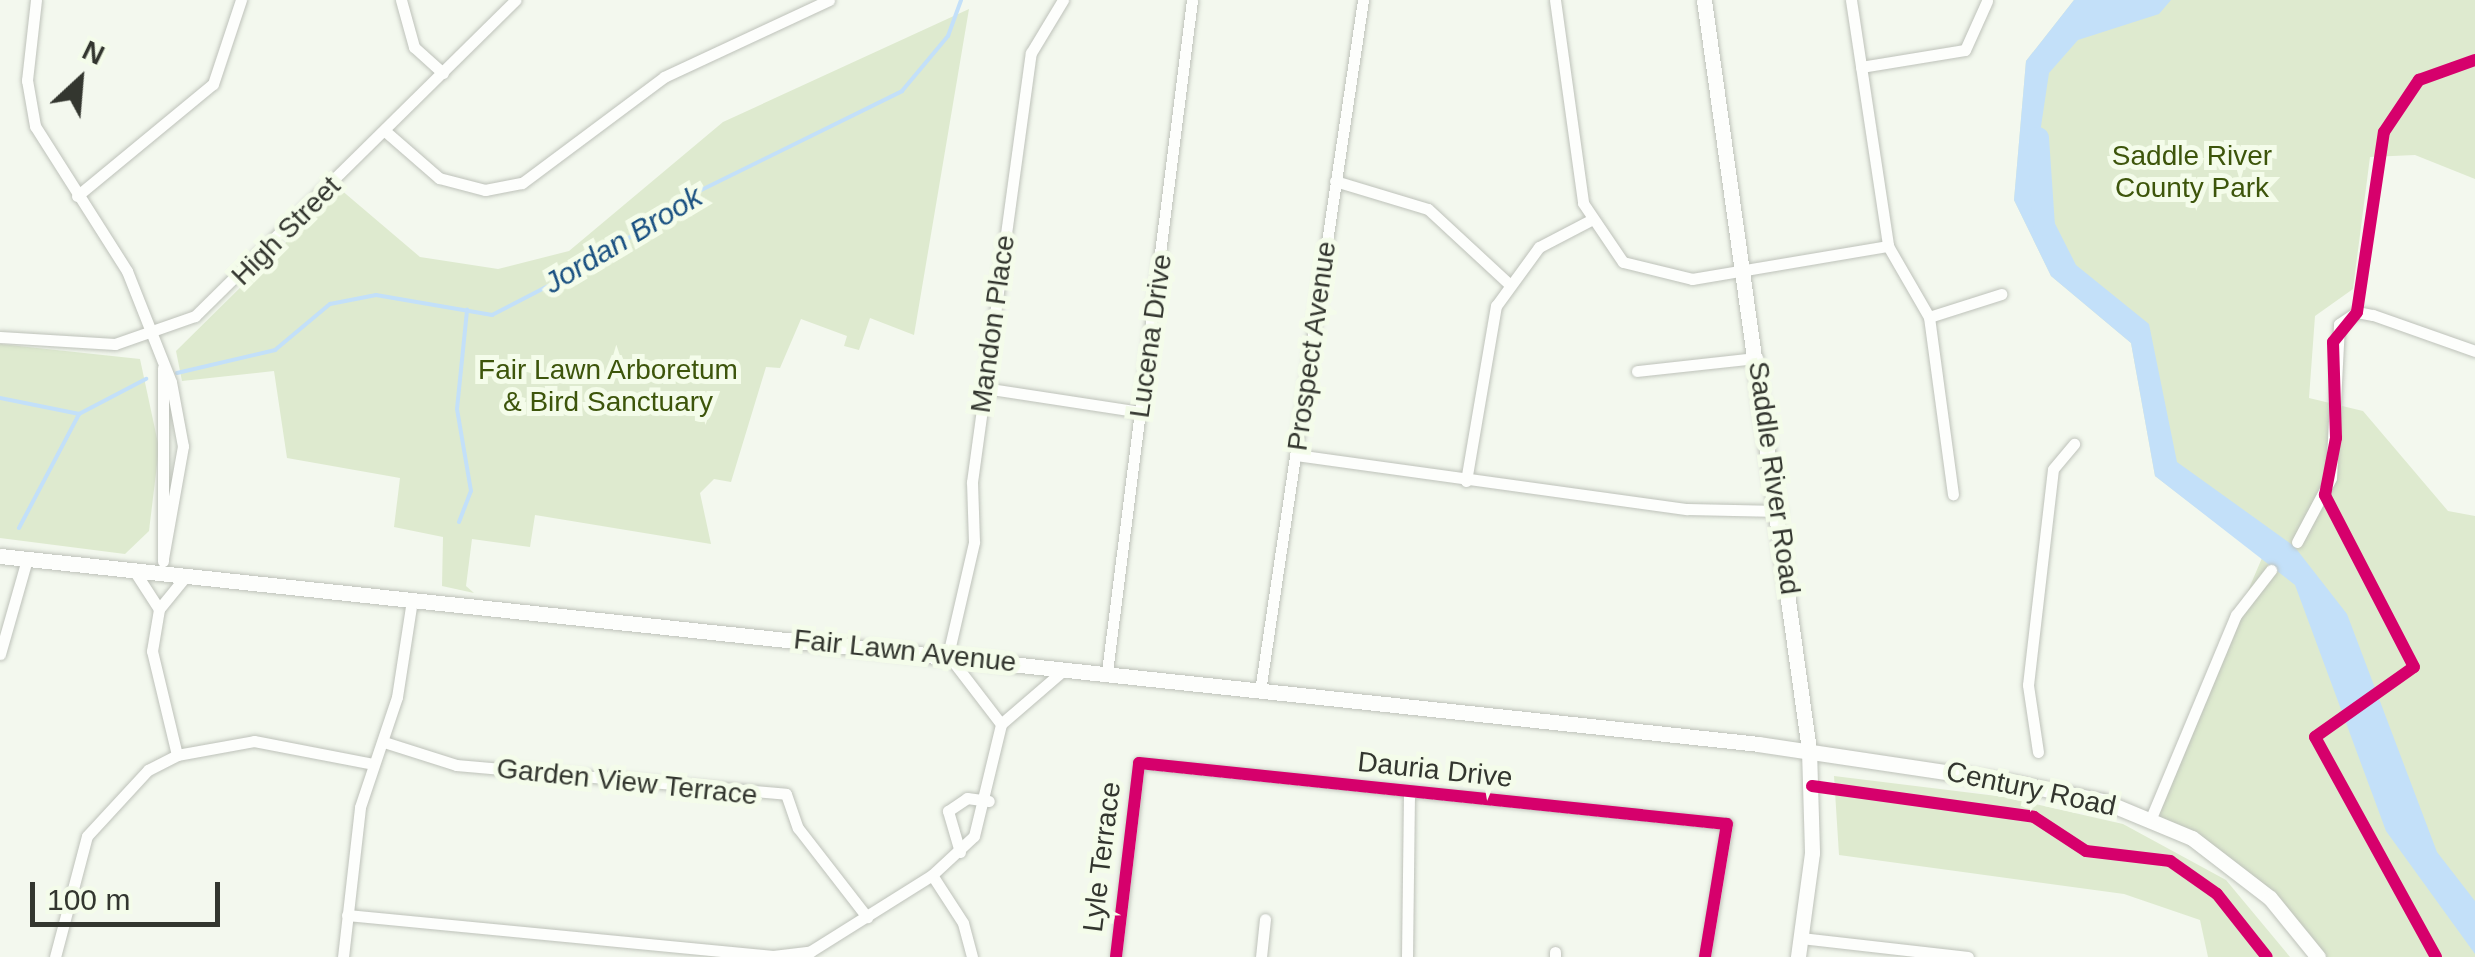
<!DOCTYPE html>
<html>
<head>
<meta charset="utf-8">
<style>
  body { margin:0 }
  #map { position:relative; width:2475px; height:957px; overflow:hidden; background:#f3f8ee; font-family:Helvetica,sans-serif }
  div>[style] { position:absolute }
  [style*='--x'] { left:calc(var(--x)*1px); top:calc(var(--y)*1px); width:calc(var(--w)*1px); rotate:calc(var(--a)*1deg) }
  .green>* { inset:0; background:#deeacf }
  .water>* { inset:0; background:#c3e0f9 }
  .stream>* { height:4px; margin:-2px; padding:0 2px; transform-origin:2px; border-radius:2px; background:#c3e0f9 }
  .river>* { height:22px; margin:-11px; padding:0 11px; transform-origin:11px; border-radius:11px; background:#c3e0f9 }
  .roads { filter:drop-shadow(0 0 2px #bec2ba) drop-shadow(0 0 2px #bec2ba) }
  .minor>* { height:11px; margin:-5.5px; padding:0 5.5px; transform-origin:5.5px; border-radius:5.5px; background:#fdfefc }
  .secondary>* { height:15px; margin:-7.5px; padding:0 7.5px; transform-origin:7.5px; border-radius:7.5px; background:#fdfefc }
  .cycleway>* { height:12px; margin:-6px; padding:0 6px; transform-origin:6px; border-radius:6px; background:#d6006c }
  span { translate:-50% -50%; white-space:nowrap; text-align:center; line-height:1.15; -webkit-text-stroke:10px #f4fcea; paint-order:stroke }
  .park-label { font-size:28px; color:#3d550b }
  .street-label { font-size:28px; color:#33362f }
  .water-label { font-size:30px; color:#195081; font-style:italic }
  .north { position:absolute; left:30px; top:30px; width:100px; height:100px; -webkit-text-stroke:8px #f4fcea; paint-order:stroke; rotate:26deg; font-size:28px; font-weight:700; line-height:40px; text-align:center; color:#33362f }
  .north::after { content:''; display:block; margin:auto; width:35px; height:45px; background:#33362f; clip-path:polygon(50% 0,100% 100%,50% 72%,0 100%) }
  .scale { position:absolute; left:30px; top:882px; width:190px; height:45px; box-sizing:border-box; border:5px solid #33362f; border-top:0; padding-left:12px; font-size:30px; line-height:35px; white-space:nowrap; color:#33362f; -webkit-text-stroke:8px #f4fcea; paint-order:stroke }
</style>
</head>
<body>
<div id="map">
  <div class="green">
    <i style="clip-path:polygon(2074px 0,2475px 0,2475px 179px,2415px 155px,2370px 157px,2353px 289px,2315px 316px,2309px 398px,2363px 411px,2448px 511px,2475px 516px,2475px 957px,2318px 957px,2285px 914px,2151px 818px,2262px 558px,2155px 476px,2131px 343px,2051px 276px,2014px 200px,2026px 61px)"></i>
    <i style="clip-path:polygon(969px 9px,914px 335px,870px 318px,859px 350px,844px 346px,847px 336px,801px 319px,780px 368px,766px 367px,731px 482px,714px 479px,700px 493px,711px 544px,535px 515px,530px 547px,472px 539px,466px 586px,474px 593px,442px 586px,443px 537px,394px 527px,400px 478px,287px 458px,274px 371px,182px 381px,176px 351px,340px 189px,420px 257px,498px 269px,569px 251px,723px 122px)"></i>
    <i style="clip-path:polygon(0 344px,140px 359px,159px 448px,149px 531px,125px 554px,0 538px)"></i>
    <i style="clip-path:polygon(1834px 776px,2005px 797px,2123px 824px,2226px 880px,2290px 957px,2208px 957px,2200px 920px,2124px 894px,1839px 855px)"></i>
  </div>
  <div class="water">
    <i style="clip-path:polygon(2074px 0,2171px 0,2159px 14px,2078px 40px,2049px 73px,2033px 180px,2076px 265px,2149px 324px,2177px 462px,2294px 546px,2347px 614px,2437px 852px,2475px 901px,2475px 954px,2386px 831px,2295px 585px,2155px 476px,2131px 343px,2051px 276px,2014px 200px,2026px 61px)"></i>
  </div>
  <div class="stream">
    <i style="--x:177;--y:373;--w:101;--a:-13.2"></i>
    <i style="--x:275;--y:350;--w:72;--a:-39.9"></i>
    <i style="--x:330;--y:304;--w:47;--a:-11.1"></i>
    <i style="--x:376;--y:295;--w:118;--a:9.8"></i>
    <i style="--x:492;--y:315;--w:117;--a:-27.4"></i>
    <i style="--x:596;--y:261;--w:109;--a:-35.3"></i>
    <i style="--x:685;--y:198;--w:242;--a:-26.2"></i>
    <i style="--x:902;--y:91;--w:72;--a:-50.1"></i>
    <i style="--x:948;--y:36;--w:38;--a:-70"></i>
    <i style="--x:0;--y:398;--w:81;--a:11.4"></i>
    <i style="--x:459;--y:522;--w:33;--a:-69"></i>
    <i style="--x:471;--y:491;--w:83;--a:-99.7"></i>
    <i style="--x:457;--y:409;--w:100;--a:-84.2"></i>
    <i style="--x:19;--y:528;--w:129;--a:-62.2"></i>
    <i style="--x:79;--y:414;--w:76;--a:-27.6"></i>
  </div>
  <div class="river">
    <i style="--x:2038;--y:138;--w:87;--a:86.1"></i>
  </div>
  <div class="roads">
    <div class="minor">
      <i style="--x:36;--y:0;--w:81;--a:96.4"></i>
      <i style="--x:27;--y:80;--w:47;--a:80.1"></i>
      <i style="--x:35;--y:126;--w:172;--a:57.6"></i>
      <i style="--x:127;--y:271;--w:119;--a:68.4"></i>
      <i style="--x:171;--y:382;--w:65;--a:79.4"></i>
      <i style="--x:183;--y:446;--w:114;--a:100.1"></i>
      <i style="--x:401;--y:0;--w:49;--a:74.5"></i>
      <i style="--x:414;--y:47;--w:39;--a:42"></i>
      <i style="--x:1555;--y:0;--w:205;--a:82.1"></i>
      <i style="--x:1583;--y:203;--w:71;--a:55.9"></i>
      <i style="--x:1623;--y:262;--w:71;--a:13.8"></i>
      <i style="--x:1692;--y:279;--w:199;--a:-9.6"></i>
      <i style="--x:1851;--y:0;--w:249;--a:81.4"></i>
      <i style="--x:1888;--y:246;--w:82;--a:60"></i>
      <i style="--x:1929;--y:317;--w:179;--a:82.3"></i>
      <i style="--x:1861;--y:67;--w:105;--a:-9.3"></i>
      <i style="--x:1965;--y:50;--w:54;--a:-65.8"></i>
      <i style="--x:385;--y:131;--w:72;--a:41"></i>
      <i style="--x:439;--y:178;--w:48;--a:14.6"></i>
      <i style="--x:485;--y:190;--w:38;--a:-11"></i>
      <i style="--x:522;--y:183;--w:177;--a:-36.7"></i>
      <i style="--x:664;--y:77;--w:182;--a:-25"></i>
      <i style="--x:1335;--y:181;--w:97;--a:16.8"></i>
      <i style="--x:1428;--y:209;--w:109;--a:42.8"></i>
      <i style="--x:77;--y:196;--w:176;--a:-39.5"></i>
      <i style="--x:213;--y:84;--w:89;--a:-71.6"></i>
      <i style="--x:1929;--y:317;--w:76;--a:-17.7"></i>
      <i style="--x:0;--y:337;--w:115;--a:3.5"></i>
      <i style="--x:115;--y:344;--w:85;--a:-19.3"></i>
      <i style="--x:195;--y:316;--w:450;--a:-44.6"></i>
      <i style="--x:163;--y:368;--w:193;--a:90"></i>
      <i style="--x:1637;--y:371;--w:121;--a:-6.2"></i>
      <i style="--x:984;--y:388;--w:159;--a:8.7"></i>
      <i style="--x:1296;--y:455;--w:395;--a:7.9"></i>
      <i style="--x:1687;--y:509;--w:93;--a:1.2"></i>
      <i style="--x:1466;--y:481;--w:178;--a:-80.3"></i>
      <i style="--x:1496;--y:306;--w:73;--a:-53.9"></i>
      <i style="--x:1539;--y:247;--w:56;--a:-27.5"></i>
      <i style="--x:2297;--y:542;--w:72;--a:-62"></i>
      <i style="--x:2331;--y:478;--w:154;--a:-87"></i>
      <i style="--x:2339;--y:324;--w:22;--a:-34"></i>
      <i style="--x:2357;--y:312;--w:16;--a:11"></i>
      <i style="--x:2373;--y:315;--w:108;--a:19.4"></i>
      <i style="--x:135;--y:572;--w:44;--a:57"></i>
      <i style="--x:0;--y:654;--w:99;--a:-74.1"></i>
      <i style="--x:1107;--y:672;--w:677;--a:-82.79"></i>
      <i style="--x:1260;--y:691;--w:699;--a:-81.52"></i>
      <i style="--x:1001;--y:724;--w:87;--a:-127.5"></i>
      <i style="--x:948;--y:655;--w:116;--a:-77"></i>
      <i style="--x:974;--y:542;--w:60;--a:-91.9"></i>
      <i style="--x:972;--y:482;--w:433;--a:-82.2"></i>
      <i style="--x:1031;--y:53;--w:62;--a:-58.9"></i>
      <i style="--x:384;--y:742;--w:76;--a:17.7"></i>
      <i style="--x:456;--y:765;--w:331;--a:5"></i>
      <i style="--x:786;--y:794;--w:36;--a:71"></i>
      <i style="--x:798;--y:828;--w:113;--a:52.2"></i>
      <i style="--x:2038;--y:752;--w:68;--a:-98.5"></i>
      <i style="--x:2028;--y:685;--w:217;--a:-83.4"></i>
      <i style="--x:2053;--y:469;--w:33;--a:-50"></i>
      <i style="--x:177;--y:755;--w:107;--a:-103.5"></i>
      <i style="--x:152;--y:651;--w:43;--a:-80.5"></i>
      <i style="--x:159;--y:609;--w:41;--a:-50.9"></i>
      <i style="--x:2151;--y:818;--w:220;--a:-67.3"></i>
      <i style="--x:2236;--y:615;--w:57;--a:-52.1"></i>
      <i style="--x:960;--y:852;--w:43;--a:-106.3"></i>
      <i style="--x:948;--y:811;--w:23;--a:-34"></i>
      <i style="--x:967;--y:798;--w:22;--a:8"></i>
      <i style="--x:932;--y:875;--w:57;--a:57.1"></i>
      <i style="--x:963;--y:923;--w:35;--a:75"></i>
      <i style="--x:347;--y:915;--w:428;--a:5.5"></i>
      <i style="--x:773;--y:956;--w:38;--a:-7"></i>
      <i style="--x:811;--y:951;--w:143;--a:-32.1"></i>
      <i style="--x:932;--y:875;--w:57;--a:-42.9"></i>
      <i style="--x:974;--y:836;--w:115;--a:-76.4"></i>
      <i style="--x:1001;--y:724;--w:86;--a:-40.7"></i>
      <i style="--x:1801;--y:938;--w:168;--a:6.5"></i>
      <i style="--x:55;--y:957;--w:125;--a:-75.2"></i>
      <i style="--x:87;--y:836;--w:90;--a:-47.3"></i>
      <i style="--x:148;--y:770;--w:33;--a:-27"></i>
      <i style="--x:177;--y:755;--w:78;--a:-10.3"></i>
      <i style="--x:254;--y:741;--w:121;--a:10.9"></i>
      <i style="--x:343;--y:957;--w:151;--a:-83.5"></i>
      <i style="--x:360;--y:807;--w:116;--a:-71.4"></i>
      <i style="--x:397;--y:697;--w:98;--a:-81.2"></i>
      <i style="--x:1116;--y:957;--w:195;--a:-83.2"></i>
      <i style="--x:1139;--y:763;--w:591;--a:5.92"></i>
      <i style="--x:1727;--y:824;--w:135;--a:99.4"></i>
      <i style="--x:1261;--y:957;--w:38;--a:-84"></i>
      <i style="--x:1407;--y:957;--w:164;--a:-89.3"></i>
      <i style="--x:1555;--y:957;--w:5;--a:-90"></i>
    </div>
    <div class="secondary">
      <i style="--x:1704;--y:0;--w:757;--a:82.03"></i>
      <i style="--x:1809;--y:750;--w:103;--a:88.3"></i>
      <i style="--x:1812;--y:853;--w:105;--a:97.7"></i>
      <i style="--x:0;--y:556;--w:1768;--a:6.1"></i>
      <i style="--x:1758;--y:744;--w:251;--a:8.5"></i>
      <i style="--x:2006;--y:781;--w:99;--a:11.7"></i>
      <i style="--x:2103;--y:801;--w:96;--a:22.6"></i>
      <i style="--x:2192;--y:838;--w:98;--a:37.6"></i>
      <i style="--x:2270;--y:898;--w:76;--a:50.9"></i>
    </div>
  </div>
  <div class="cycleway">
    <i style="--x:1812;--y:786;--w:224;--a:7.9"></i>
    <i style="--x:2034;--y:817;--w:62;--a:33.2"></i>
    <i style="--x:2086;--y:851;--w:85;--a:6.8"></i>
    <i style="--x:2170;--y:861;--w:57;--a:35.1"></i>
    <i style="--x:2217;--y:894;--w:80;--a:51.6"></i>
    <i style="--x:1116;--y:957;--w:195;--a:-83.2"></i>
    <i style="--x:1139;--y:763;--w:591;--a:5.92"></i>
    <i style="--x:1727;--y:824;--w:135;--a:99.4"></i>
    <i style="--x:2436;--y:957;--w:251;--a:-118.8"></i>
    <i style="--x:2315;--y:737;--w:121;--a:-35.3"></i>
    <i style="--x:2414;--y:667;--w:194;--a:-117.4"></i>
    <i style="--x:2325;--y:495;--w:58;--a:-79.1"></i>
    <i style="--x:2336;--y:438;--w:96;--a:-91.8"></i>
    <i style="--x:2333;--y:342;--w:38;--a:-51"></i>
    <i style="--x:2357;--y:312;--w:182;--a:-81.5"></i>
    <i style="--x:2384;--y:132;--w:63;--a:-56.1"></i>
    <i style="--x:2419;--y:80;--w:59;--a:-19.7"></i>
  </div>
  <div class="park-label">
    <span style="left:2192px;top:172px">Saddle River<br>County Park</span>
    <span style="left:608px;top:386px">Fair Lawn Arboretum<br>&amp; Bird Sanctuary</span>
  </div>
  <div class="street-label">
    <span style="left:286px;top:231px;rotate:-45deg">High Street</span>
    <span style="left:993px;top:324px;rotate:-82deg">Mandon Place</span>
    <span style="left:1151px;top:336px;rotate:-82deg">Lucena Drive</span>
    <span style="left:1312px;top:346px;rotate:-82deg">Prospect Avenue</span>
    <span style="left:1774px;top:478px;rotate:82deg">Saddle River Road</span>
    <span style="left:905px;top:651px;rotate:6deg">Fair Lawn Avenue</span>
    <span style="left:1435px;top:770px;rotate:6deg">Dauria Drive</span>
    <span style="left:627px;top:782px;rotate:6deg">Garden View Terrace</span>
    <span style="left:2031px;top:789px;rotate:12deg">Century Road</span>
    <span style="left:1102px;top:857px;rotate:-83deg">Lyle Terrace</span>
  </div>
  <div class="water-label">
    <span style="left:623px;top:240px;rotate:-31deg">Jordan Brook</span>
  </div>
  <div class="north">N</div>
  <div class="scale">100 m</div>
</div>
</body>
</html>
